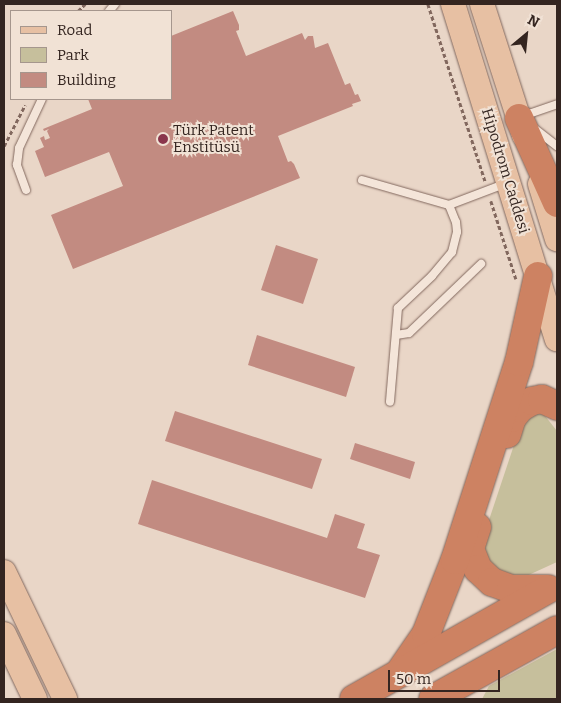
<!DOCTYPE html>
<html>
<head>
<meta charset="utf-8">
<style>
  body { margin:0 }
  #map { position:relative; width:561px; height:703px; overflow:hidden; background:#e9d6c7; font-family:Bitter,serif }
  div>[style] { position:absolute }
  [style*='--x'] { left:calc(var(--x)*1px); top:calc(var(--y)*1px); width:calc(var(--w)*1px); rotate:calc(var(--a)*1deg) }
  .green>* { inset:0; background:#c6bf9c }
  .building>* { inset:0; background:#c28b81 }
  .path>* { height:2.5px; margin-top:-1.25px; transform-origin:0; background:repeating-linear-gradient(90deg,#82685e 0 4px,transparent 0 6.5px) }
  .roads { filter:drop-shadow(0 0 1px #82685e) drop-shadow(0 0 1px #82685e) }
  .lane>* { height:8px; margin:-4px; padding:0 4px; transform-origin:4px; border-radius:4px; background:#f4e5d9 }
  .primary>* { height:24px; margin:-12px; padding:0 12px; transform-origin:12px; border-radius:12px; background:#e7c0a3 }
  .highway>* { height:28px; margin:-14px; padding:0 14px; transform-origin:14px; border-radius:14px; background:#cd8262 }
  .dots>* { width:14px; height:14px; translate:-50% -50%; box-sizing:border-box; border:2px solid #f1e2d5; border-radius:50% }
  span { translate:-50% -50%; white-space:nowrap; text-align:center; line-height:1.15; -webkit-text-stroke:4px #f1e2d5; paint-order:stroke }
  .poi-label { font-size:15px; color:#342520 }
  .left { translate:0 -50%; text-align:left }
  .street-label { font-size:15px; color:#342520 }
  .frame { position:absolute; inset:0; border:5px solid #342520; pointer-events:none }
  .legend { position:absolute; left:10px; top:10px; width:162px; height:90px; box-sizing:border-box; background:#f1e2d5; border:1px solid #a5968d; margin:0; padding:6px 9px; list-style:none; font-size:15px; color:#342520 }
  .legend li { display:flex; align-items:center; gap:10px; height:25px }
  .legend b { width:25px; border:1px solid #a5968d }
  .north { position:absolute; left:501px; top:10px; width:50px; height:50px; -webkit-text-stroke:4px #f1e2d5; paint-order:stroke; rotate:28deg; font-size:14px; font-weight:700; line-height:20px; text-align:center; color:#342520 }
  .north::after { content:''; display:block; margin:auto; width:18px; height:22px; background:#342520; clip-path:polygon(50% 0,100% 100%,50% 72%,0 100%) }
  .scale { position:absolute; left:388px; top:670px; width:112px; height:22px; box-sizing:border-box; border:2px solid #342520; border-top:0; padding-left:6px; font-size:15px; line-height:18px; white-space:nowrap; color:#342520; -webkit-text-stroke:4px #f1e2d5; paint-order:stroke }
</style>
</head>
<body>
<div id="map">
  <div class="green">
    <i style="clip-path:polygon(542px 412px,557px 431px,557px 562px,522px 578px,490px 567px,481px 544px,520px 427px,530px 414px)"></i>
    <i style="clip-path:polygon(557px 649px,557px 699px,482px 699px,489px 686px)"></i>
  </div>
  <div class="building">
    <i style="clip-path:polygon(233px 11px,239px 25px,239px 30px,236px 31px,246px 56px,302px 33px,305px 40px,308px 36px,313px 36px,315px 48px,328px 43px,345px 85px,350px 83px,355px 95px,358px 94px,361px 101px,352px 104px,353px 106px,278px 136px,288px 162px,291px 161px,294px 164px,300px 178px,73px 269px,51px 215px,123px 186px,109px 152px,45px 177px,35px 151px,44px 147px,40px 138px,44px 136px,45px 140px,50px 138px,47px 131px,49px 129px,44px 131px,43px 129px,92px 109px,88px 99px,171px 99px,171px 36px)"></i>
    <i style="clip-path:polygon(276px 245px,318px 259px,303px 304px,261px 290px)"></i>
    <i style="clip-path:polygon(257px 335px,355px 367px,346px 397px,248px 365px)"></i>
    <i style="clip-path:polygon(175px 411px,322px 459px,312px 489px,165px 441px)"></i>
    <i style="clip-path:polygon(355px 443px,415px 462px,410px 479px,350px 459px)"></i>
    <i style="clip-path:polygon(152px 480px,327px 538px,335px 514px,365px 524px,357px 548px,380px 555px,365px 598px,138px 524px)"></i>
  </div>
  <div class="path">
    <i style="--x:428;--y:4;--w:186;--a:72.1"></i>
    <i style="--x:78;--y:11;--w:10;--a:-45"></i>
    <i style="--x:4;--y:146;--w:46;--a:-62.9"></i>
    <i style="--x:491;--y:201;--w:82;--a:72.2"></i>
  </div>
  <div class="roads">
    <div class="lane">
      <i style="--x:109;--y:11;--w:9;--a:-49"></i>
      <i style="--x:523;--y:116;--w:36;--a:-19"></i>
      <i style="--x:535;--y:129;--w:28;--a:38"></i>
      <i style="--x:362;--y:180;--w:91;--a:16"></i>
      <i style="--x:449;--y:205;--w:18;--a:68"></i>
      <i style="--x:456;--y:222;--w:10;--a:84"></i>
      <i style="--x:457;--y:232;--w:21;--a:104"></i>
      <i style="--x:452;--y:252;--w:31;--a:130"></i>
      <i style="--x:432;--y:276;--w:47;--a:136.7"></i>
      <i style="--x:398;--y:308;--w:94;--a:94.9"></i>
      <i style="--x:26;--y:190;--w:27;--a:-110"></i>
      <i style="--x:17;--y:165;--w:17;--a:-83"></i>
      <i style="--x:19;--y:148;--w:54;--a:-64.9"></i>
      <i style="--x:449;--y:205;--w:62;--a:-20.8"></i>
      <i style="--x:396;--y:335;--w:13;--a:-9"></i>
      <i style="--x:409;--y:333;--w:100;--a:-43.8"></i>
    </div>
    <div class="primary">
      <i style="--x:453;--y:4;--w:351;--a:72.8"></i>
      <i style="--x:482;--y:4;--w:138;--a:72.2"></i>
      <i style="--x:540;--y:184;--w:58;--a:72.8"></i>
      <i style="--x:4;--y:572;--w:141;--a:64.3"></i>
      <i style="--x:4;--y:634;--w:72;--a:64.5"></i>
    </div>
    <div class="highway">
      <i style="--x:519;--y:118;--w:93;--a:65.9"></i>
      <i style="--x:507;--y:434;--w:17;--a:-73"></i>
      <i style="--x:512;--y:418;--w:13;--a:-51"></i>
      <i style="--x:520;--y:408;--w:14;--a:-30"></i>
      <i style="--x:532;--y:401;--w:10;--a:-11"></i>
      <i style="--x:542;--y:399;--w:17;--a:25"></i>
      <i style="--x:477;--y:527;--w:23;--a:108"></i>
      <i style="--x:470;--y:549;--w:22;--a:68"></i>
      <i style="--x:478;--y:569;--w:19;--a:43"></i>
      <i style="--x:492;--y:582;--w:20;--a:20"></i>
      <i style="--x:511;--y:589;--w:37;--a:0"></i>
      <i style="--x:400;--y:672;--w:46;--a:-55.6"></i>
      <i style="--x:426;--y:634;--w:79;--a:-68.6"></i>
      <i style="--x:455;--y:560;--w:208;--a:-72.1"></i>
      <i style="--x:519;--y:362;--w:88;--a:-77.5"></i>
      <i style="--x:354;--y:699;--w:222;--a:-29.5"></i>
      <i style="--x:433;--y:699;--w:142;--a:-29.1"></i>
    </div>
  </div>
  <div class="dots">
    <i style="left:163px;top:139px;background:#8a364c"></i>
  </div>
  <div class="poi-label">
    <span class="left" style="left:173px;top:139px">Türk Patent<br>Enstitüsü</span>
  </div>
  <div class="street-label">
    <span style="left:505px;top:171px;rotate:73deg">Hipodrom Caddesi</span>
  </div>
  <div class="frame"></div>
  <ul class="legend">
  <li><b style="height:6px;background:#e7c0a3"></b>Road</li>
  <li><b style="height:14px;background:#c6bf9c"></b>Park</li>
  <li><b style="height:14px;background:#c28b81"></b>Building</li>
  </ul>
  <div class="north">N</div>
  <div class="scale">50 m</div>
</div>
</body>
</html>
